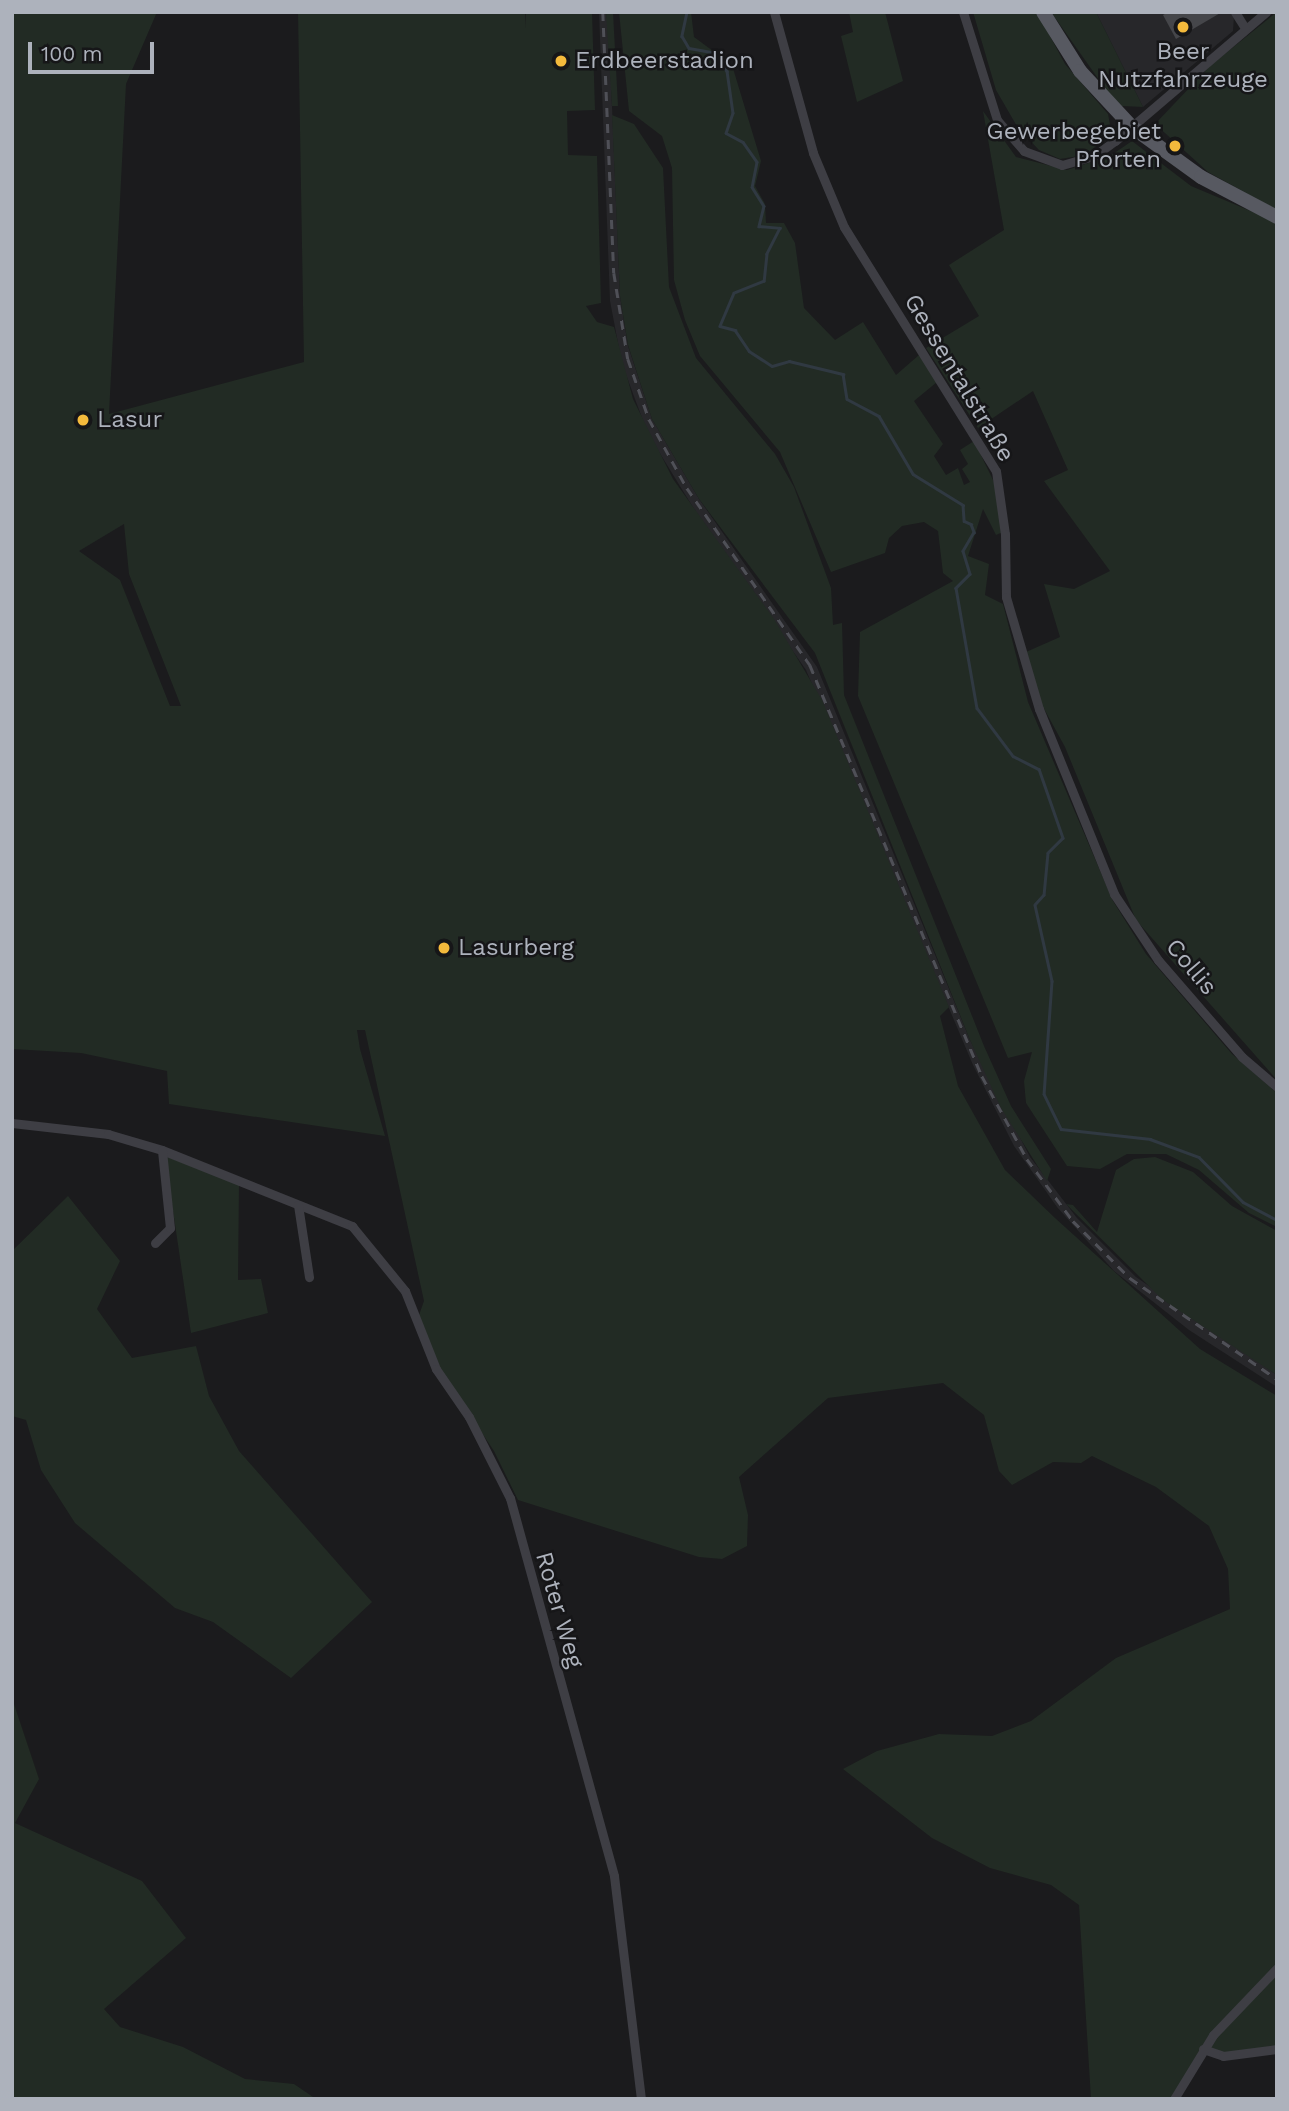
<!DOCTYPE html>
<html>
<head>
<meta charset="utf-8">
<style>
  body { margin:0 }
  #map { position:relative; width:1289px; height:2111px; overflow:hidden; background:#1b1b1d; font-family:"Work Sans",sans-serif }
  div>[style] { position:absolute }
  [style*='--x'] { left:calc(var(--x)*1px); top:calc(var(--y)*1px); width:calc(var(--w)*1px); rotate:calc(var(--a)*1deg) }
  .built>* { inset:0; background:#27272a }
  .green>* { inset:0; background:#222b24 }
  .stream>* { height:2.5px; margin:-1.25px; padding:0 1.25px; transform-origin:1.25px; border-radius:1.25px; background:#303942 }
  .building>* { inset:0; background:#45464a }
  .minor>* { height:9px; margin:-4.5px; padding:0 4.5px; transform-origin:4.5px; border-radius:4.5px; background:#3e3e44 }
  .primary>* { height:14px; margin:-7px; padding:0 7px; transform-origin:7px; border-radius:7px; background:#575961 }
  .rail>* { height:2.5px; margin-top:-1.25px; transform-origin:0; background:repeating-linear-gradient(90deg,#4f5057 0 9px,transparent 0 16px) }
  .dots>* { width:19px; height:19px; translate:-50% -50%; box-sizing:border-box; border:4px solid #161618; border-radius:50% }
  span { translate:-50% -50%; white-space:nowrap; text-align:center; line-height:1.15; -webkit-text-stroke:5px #161618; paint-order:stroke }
  .poi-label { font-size:24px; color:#adb2bc }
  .left { translate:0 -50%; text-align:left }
  .right { translate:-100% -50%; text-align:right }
  .street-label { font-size:24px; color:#adb2bc }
  .frame { position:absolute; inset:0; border:14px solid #adb2bc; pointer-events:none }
  .scale { position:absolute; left:28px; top:42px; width:126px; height:32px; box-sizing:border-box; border:4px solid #adb2bc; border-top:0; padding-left:9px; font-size:21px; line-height:24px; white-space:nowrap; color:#adb2bc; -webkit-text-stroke:5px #161618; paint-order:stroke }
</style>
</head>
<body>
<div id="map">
  <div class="built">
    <i style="clip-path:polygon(599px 12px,606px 12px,609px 35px,620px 296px,628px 346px,652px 419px,699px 499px,817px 667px,970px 1040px,1030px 1157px,1077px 1218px,1136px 1277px,1277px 1375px,1277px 1387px,1189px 1330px,1114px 1271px,1057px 1207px,1014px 1146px,973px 1065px,806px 670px,699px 517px,648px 434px,622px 364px,610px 301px)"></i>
    <i style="clip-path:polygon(1096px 12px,1241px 12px,1234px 16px,1233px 31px,1143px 107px)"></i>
  </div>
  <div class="green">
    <i style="clip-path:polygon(evenodd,12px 12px,157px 12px,126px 84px,109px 414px,304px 362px,298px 12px,525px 12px,526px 28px,526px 12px,592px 12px,595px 110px,567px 111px,568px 155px,597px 156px,601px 303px,586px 306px,597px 322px,614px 327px,633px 399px,673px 479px,774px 619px,822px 700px,949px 1007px,940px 1016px,958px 1086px,1005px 1170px,1055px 1218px,1200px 1349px,1277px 1396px,1277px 2049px,1248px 2055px,1203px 2050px,1174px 2099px,1091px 2099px,1079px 1905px,1051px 1885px,990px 1868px,932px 1838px,843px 1769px,877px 1751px,939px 1734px,992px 1736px,1031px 1721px,1116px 1658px,1230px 1609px,1228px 1569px,1209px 1526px,1156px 1487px,1092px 1456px,1081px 1463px,1053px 1462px,1012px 1485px,999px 1471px,984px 1415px,943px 1383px,828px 1398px,739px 1477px,748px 1515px,747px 1546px,722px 1559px,699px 1557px,518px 1500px,494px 1451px,438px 1367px,419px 1315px,424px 1301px,365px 1030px,357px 1030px,360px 1049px,385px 1136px,169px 1104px,167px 1071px,81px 1053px,12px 1049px,12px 12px,124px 524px,129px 574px,181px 706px,170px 706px,120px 580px,79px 551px,124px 524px)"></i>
    <i style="clip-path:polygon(606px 12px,613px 12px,618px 106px,612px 106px)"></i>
    <i style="clip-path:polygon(619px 12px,691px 12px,694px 37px,732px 65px,761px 161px,755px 186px,765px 204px,766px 223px,784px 223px,795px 243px,804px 308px,835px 340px,863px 322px,896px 375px,919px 355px,937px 382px,914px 401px,943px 444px,934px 456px,946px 475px,958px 468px,964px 485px,970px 482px,962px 469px,968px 464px,960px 450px,974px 441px,995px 484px,1003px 532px,996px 535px,983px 509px,968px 556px,989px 564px,985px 595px,1003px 604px,1028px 702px,1113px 901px,1146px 954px,1232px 1054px,1277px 1093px,1277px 1227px,1249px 1213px,1199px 1170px,1166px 1154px,1127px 1154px,1100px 1169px,1067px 1166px,1026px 1103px,1024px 1081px,1032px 1052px,1008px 1058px,858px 696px,860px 632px,953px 581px,943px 573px,938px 531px,924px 522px,902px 526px,889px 538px,885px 553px,831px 572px,780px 452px,700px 356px,685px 320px,674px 280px,672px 168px,662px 136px,629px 111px)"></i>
    <i style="clip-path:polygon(849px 12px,885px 12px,903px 81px,857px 102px,841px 36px,853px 32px)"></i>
    <i style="clip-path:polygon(973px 12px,1037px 12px,1065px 64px,1108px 114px,1111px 130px,1104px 140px,1085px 155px,1060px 159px,1039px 150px,1018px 128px,996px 90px)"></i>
    <i style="clip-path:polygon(1051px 12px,1096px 12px,1143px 107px,1122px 106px,1109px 94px)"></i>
    <i style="clip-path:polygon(1277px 12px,1277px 210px,1208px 172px,1155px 124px,1211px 65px)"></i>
    <i style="clip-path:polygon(983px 111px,1016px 157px,1067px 170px,1110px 156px,1132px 141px,1191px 186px,1277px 222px,1277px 1080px,1136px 920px,1065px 747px,1042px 705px,1026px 652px,1060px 637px,1044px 584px,1074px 589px,1110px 571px,1044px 481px,1068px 470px,1033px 391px,978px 428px,926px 348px,979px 316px,949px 265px,1004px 230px)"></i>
    <i style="clip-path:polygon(612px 115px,634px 124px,663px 168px,669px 287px,696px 358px,775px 454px,794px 487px,831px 588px,833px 625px,842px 623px,844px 695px,984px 1046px,1011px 1106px,1051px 1169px,1047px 1181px,1001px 1108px,970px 1040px,815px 653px,699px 499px,652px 419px,628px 345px,620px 296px)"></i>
    <i style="clip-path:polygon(165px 1156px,239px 1184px,238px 1280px,261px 1279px,268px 1313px,191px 1333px)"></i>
    <i style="clip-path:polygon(1155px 1157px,1193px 1172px,1232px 1206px,1277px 1231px,1277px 1375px,1163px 1300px,1066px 1204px,1073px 1205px,1097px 1232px,1116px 1170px,1134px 1159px)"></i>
    <i style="clip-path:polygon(68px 1196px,120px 1261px,97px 1309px,132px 1358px,196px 1346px,209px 1396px,239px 1451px,372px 1602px,291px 1678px,213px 1622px,175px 1608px,75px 1523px,41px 1470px,26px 1420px,12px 1416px,12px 1251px)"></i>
    <i style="clip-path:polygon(12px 1698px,39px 1779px,15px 1823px,142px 1881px,186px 1938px,104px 2009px,120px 2027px,183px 2047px,245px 2079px,294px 2084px,316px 2099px,12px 2099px)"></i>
  </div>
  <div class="stream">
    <i style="--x:687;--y:12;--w:25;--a:102"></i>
    <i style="--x:682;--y:36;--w:14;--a:60"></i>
    <i style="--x:689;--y:48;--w:22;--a:10"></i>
    <i style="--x:711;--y:52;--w:25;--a:50"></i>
    <i style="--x:727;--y:71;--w:42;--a:81.9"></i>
    <i style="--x:733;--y:113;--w:21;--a:109"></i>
    <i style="--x:726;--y:133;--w:19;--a:28"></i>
    <i style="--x:743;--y:142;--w:24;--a:55"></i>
    <i style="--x:757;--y:162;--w:25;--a:101"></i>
    <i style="--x:752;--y:187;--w:22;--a:58"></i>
    <i style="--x:764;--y:206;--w:21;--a:104"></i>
    <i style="--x:759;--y:226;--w:21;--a:5"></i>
    <i style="--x:780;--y:228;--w:29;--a:117"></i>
    <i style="--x:767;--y:254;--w:27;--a:96"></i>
    <i style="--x:764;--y:281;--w:32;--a:158"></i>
    <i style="--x:734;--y:293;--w:36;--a:113"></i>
    <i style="--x:720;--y:326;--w:16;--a:15"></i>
    <i style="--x:735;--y:330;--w:25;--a:56"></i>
    <i style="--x:749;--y:351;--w:27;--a:33"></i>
    <i style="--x:772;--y:366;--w:18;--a:-16"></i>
    <i style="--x:789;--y:361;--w:56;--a:13.5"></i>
    <i style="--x:843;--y:374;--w:25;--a:81"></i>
    <i style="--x:847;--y:399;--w:36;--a:28"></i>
    <i style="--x:879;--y:416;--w:67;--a:59.6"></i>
    <i style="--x:913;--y:474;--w:59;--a:31.8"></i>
    <i style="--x:963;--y:505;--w:16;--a:86"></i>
    <i style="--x:964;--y:521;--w:8;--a:23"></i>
    <i style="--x:971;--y:524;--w:9;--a:69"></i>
    <i style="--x:974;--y:532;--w:22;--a:120"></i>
    <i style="--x:963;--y:551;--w:24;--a:73"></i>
    <i style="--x:970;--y:574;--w:20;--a:135"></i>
    <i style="--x:956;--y:588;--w:122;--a:80.1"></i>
    <i style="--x:977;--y:708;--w:60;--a:53.1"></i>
    <i style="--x:1013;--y:756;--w:29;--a:27"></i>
    <i style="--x:1039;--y:769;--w:73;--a:70.8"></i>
    <i style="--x:1063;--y:838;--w:21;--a:135"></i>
    <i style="--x:1048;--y:853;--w:42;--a:95.4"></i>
    <i style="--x:1044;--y:895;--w:13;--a:132"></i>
    <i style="--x:1035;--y:905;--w:78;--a:77.4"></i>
    <i style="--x:1052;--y:981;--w:113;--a:94"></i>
    <i style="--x:1044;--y:1094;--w:39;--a:64"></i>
    <i style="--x:1061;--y:1129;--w:90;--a:6.4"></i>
    <i style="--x:1150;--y:1139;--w:52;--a:20.2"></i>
    <i style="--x:1199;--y:1157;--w:63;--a:45.6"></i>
    <i style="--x:1243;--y:1202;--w:38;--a:28"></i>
  </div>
  <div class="building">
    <i style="clip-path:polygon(1168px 12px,1222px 12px,1176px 39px,1163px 15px)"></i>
  </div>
  <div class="minor">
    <i style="--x:774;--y:12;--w:146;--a:74.5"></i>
    <i style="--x:813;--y:153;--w:80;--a:67.3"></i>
    <i style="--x:844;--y:227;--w:287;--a:58.1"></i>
    <i style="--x:996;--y:471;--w:64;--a:81.9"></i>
    <i style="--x:1005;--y:534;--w:63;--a:89.1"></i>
    <i style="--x:1006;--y:597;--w:117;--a:73.6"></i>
    <i style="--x:1039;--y:709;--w:200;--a:67.9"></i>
    <i style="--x:1114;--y:894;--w:79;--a:56.3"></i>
    <i style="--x:1158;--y:960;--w:128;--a:49.1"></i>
    <i style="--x:1242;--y:1057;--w:46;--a:40.6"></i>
    <i style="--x:963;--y:12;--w:113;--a:72.5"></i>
    <i style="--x:997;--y:120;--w:41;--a:48.9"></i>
    <i style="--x:1024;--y:151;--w:40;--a:20.2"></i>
    <i style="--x:1062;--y:165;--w:33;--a:-16"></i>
    <i style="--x:1094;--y:156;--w:26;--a:-36"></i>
    <i style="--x:1115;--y:141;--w:199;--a:-40.5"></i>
    <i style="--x:1235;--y:12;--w:19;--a:58"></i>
    <i style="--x:12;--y:1123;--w:97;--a:6.5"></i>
    <i style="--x:108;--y:1134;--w:56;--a:16.5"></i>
    <i style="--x:162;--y:1150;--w:205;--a:21.8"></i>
    <i style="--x:352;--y:1226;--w:84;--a:50.8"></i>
    <i style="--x:405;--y:1291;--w:84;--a:68.3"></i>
    <i style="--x:436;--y:1369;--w:58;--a:55.5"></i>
    <i style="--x:469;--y:1417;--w:91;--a:63.2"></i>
    <i style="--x:510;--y:1498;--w:392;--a:74.6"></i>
    <i style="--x:614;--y:1876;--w:225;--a:83.1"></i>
    <i style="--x:298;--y:1205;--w:73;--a:81.3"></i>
    <i style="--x:155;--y:1243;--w:21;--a:-45"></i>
    <i style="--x:170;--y:1228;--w:78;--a:-95.9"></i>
    <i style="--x:1203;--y:2049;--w:21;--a:19"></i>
    <i style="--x:1223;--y:2056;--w:54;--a:-7.4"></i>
    <i style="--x:1174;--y:2099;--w:75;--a:-58.6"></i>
    <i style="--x:1213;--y:2035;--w:93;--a:-46.3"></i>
  </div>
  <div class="primary">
    <i style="--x:1043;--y:12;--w:70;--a:57.9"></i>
    <i style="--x:1080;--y:71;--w:76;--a:47.1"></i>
    <i style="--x:1132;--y:127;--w:85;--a:35.9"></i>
    <i style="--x:1201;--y:177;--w:86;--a:27.8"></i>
  </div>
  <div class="rail">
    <i style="--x:603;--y:12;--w:261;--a:87.6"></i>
    <i style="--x:614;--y:273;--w:87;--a:80.8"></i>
    <i style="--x:628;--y:359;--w:64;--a:70.7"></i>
    <i style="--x:649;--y:419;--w:79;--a:61.2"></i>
    <i style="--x:687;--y:488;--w:216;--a:55.2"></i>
    <i style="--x:810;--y:665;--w:446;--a:67.3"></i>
    <i style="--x:982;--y:1076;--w:94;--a:61.5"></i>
    <i style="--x:1027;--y:1159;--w:77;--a:53.4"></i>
    <i style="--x:1073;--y:1221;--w:81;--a:45"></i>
    <i style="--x:1130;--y:1278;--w:178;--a:34.5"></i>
  </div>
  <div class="dots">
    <i style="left:1183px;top:27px;background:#f4ba3c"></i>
    <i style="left:561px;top:61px;background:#f4ba3c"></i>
    <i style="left:1175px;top:146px;background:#f4ba3c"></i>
    <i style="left:83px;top:420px;background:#f4ba3c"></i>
    <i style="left:444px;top:948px;background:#f4ba3c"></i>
  </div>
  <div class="poi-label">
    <span style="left:1183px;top:66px">Beer<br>Nutzfahrzeuge</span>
    <span class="left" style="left:575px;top:61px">Erdbeerstadion</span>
    <span class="right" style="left:1161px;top:146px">Gewerbegebiet<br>Pforten</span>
    <span class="left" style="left:97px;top:420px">Lasur</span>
    <span class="left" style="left:458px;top:948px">Lasurberg</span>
  </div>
  <div class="street-label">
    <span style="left:959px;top:378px;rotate:59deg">Gessentalstraße</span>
    <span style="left:1191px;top:967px;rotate:50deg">Collis</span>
    <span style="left:559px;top:1610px;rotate:74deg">Roter Weg</span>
  </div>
  <div class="frame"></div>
  <div class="scale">100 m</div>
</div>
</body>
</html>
